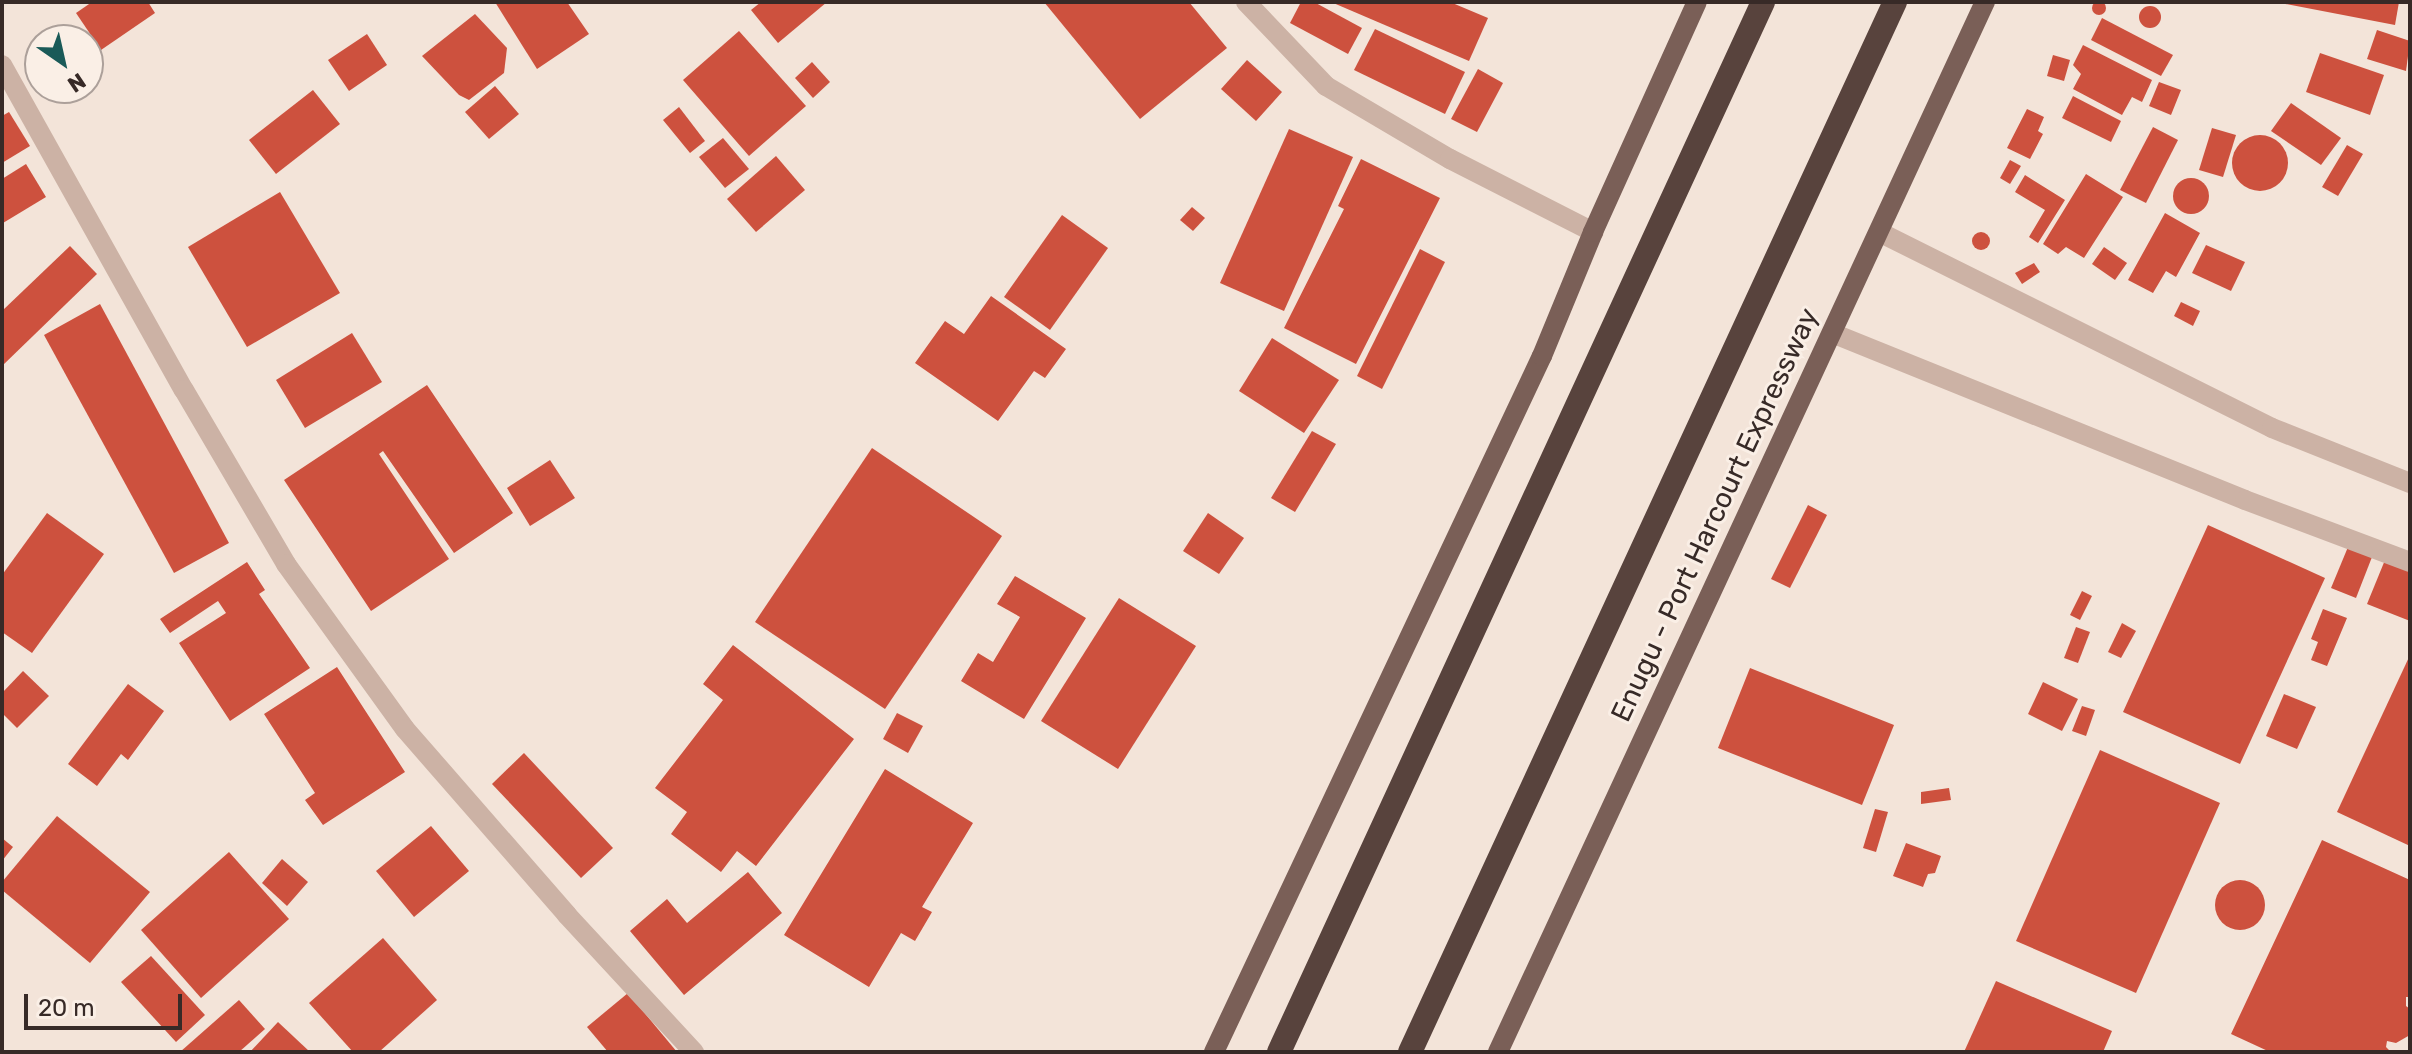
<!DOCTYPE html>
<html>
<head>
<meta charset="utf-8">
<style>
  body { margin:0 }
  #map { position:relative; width:2412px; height:1054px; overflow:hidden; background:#f3e4d9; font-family:Rubik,sans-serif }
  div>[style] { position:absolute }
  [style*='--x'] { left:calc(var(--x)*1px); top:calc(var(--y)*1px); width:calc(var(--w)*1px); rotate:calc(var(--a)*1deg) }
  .building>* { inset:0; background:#cd513e }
  .round { border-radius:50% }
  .lane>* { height:20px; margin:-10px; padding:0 10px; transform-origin:10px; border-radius:10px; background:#ccb2a5 }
  .street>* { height:20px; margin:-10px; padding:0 10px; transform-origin:10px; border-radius:10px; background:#ccb2a5 }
  .primary>* { height:20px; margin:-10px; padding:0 10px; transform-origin:10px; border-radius:10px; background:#7a5f57 }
  .highway>* { height:24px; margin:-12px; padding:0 12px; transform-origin:12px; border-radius:12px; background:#58433d }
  span { translate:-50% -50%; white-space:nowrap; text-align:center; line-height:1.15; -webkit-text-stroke:6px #faefe6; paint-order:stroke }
  .street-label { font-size:28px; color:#372a27 }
  .frame { position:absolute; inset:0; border:4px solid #372a27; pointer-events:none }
  .north { position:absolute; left:24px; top:24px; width:80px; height:80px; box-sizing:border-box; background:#faefe6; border:2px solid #aca09a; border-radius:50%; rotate:146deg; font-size:22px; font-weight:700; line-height:32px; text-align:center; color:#372a27 }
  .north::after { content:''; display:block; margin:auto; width:28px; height:36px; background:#1a5a58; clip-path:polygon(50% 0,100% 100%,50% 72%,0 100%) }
  .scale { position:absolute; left:24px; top:994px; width:158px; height:36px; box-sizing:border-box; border:4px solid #372a27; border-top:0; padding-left:10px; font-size:24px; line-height:28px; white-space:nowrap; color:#372a27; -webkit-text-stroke:6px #faefe6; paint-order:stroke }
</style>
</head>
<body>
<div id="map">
  <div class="building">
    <i class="round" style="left:2092px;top:1px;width:14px;height:14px"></i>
    <i style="clip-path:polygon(92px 2px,148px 2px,155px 13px,101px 50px,76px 13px)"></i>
    <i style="clip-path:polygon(495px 2px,567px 2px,589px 34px,537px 69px)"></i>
    <i style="clip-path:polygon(761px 2px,827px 2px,778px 43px,751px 10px)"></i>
    <i style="clip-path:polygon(1044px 2px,1189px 2px,1227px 48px,1140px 119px)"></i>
    <i style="clip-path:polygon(1301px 2px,1314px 2px,1362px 28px,1348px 54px,1290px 23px)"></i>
    <i style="clip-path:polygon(1331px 2px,1450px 2px,1488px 18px,1469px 61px)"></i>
    <i style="clip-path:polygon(2275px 2px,2399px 2px,2395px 25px)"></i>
    <i class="round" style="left:2139px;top:6px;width:22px;height:22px"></i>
    <i style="clip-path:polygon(475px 14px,507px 48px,504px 73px,469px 100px,459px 95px,422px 56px)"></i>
    <i style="clip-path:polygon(2102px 18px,2173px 55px,2161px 76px,2091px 40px)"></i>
    <i style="clip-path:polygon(1375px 29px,1465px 72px,1445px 114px,1354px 70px)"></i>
    <i style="clip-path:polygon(2377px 30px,2410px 41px,2406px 71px,2367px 59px)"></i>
    <i style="clip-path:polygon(739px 31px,806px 106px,749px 156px,683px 80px)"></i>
    <i style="clip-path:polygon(367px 34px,387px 65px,349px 91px,328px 60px)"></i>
    <i style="clip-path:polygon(2083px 45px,2152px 80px,2142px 102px,2132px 97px,2122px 115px,2073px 89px,2081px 74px,2073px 65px)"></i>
    <i style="clip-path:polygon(2320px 53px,2384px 75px,2370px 115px,2306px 92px)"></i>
    <i style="clip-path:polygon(2053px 55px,2070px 60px,2064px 81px,2047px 76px)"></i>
    <i style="clip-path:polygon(1247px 60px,1282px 92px,1256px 121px,1221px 89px)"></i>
    <i style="clip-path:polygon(812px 62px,830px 82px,813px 98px,795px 78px)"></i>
    <i style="clip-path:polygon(1478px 69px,1503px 83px,1477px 132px,1451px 119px)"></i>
    <i style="clip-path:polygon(2159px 82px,2181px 90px,2171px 115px,2149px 106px)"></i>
    <i style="clip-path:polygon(495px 86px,519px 114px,489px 139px,465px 112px)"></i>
    <i style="clip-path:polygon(313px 90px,340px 124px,276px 174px,249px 140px)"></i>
    <i style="clip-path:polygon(2073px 96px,2121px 121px,2111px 142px,2062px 118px)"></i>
    <i style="clip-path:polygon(2291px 103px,2341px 138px,2321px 165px,2271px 131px)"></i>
    <i style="clip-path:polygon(679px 107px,705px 141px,690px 153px,663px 120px)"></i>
    <i style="clip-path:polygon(2027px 109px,2044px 117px,2038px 131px,2043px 134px,2030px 159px,2007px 148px)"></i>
    <i style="clip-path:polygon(9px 112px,30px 146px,2px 163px,2px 116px)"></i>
    <i style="clip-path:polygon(2153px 127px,2178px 140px,2146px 203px,2120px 190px)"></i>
    <i style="clip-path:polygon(2212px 128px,2236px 135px,2223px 177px,2199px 170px)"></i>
    <i style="clip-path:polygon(1289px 129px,1353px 157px,1284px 311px,1220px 283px)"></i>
    <i class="round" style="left:2232px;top:135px;width:56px;height:56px"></i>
    <i style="clip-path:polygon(723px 138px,749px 169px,725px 188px,699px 157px)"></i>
    <i style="clip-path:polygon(2347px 145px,2363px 154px,2338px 196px,2322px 187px)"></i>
    <i style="clip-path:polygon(776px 156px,805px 190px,756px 232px,727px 199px)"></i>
    <i style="clip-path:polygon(1361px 159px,1440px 198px,1356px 364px,1284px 328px,1344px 209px,1338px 206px)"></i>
    <i style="clip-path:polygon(2010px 160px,2021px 166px,2010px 184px,2000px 178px)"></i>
    <i style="clip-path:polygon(26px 164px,46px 197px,3px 223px,2px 179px)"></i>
    <i style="clip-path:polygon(2086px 174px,2123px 197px,2084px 258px,2066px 247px,2058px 254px,2043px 244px)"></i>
    <i style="clip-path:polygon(2025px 175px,2065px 200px,2038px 243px,2029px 237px,2045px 210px,2015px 192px)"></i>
    <i class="round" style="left:2173px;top:178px;width:36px;height:36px"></i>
    <i style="clip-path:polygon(280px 192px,340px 293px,247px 347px,188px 247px)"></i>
    <i style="clip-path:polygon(1192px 207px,1205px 218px,1193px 231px,1180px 220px)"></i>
    <i style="clip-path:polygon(2165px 213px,2200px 233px,2176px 277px,2166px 271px,2153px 293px,2128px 280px)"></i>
    <i style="clip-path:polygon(1062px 215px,1108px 248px,1050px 330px,1004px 297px)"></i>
    <i class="round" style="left:1972px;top:232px;width:18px;height:18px"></i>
    <i style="clip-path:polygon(2206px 245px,2245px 262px,2231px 291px,2192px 273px)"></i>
    <i style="clip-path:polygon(70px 246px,97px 274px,2px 366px,2px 311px)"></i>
    <i style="clip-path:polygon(2104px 247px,2127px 263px,2115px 280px,2092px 264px)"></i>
    <i style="clip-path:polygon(1420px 249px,1445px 262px,1382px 389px,1357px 376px)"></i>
    <i style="clip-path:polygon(2034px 263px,2040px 272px,2022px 284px,2015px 273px)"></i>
    <i style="clip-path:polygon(991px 296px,1066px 349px,1045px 378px,1034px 371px,998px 421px,915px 363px,945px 321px,964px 334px)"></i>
    <i style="clip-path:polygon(2181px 302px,2200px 311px,2193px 326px,2174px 316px)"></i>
    <i style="clip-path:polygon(100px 304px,229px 543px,174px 573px,44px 335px)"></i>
    <i style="clip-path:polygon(352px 333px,382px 382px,305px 428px,276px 380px)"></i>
    <i style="clip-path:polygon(1272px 338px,1339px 380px,1304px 433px,1239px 391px)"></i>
    <i style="clip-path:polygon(427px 385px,513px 513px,454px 553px,383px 451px,379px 454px,449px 559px,371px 611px,284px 480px)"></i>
    <i style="clip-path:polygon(1312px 431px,1336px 444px,1295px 512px,1271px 498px)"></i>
    <i style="clip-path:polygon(872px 448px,1002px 536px,885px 709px,755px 622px)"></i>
    <i style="clip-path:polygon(550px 460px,575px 498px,530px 526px,507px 488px)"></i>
    <i style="clip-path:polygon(1808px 505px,1827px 515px,1790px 588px,1771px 579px)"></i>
    <i style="clip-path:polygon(47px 513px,104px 554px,32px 653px,2px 632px,2px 575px)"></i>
    <i style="clip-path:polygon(1208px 513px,1244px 538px,1219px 574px,1183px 551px)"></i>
    <i style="clip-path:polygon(2208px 525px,2325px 578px,2240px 764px,2123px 712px)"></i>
    <i style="clip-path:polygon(2348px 547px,2372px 557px,2356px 598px,2331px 588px)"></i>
    <i style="clip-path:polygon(2385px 560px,2410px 569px,2410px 621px,2367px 604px)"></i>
    <i style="clip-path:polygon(247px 562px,265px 590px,259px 594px,310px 668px,230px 721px,179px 643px,226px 613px,218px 601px,170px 633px,160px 619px)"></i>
    <i style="clip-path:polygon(1015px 576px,1086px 618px,1024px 719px,961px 681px,978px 653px,993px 662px,1020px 617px,997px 604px)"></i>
    <i style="clip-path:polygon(2082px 591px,2092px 596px,2080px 620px,2070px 615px)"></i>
    <i style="clip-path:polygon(1119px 598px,1196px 646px,1118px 769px,1041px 721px)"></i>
    <i style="clip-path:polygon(2323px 609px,2347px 618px,2327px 666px,2311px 660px,2318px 642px,2311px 639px)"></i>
    <i style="clip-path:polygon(2122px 623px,2136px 631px,2121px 658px,2108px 652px)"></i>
    <i style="clip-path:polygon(2076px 627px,2090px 632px,2078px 663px,2064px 658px)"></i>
    <i style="clip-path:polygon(733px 645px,854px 739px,756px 866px,737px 851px,721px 872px,671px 834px,687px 812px,655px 788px,723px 700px,703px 684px)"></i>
    <i style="clip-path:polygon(2410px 655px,2410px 846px,2337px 812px)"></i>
    <i style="clip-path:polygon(337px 667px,405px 772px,323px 825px,305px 800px,315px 793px,264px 714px)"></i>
    <i style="clip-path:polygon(1750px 668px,1894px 725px,1862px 805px,1718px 748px)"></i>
    <i style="clip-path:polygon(23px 671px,49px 696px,17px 728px,2px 713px,2px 693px)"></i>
    <i style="clip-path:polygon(2043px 682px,2078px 699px,2062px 731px,2028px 714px)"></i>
    <i style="clip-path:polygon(128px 684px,164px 711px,128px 760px,121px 754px,97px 786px,68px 764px)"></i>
    <i style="clip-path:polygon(2284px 694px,2316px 707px,2297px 749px,2266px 736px)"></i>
    <i style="clip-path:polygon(2082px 706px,2095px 710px,2086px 736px,2072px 731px)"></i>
    <i style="clip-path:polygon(897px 713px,923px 726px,908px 753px,883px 739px)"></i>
    <i style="clip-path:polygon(2100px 750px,2220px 803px,2136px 993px,2016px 941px)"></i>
    <i style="clip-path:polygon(524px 753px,613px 848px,581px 878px,492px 784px)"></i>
    <i style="clip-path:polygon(885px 769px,973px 823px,922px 907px,932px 912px,915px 941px,901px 933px,869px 987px,784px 935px)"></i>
    <i style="clip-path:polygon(1949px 788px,1951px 800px,1921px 804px,1921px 792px)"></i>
    <i style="clip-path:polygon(1875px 809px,1888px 812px,1876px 852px,1863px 848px)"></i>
    <i style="clip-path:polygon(57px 816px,150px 892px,90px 963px,2px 890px,2px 882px)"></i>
    <i style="clip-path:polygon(431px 826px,469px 871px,414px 917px,376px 871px)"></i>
    <i style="clip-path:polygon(2px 838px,13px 847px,2px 861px)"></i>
    <i style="clip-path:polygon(2322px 840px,2410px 880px,2410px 997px,2406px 997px,2406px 1006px,2410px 1009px,2410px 1035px,2396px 1043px,2387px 1041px,2386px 1047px,2391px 1052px,2270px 1052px,2231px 1034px)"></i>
    <i style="clip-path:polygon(1906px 843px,1941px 856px,1935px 873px,1928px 874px,1923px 887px,1893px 876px)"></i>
    <i style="clip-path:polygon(229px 852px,289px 919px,201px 998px,141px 930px)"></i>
    <i style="clip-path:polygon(282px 859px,308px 882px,287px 906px,262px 883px)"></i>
    <i style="clip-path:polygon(748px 872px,782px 913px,684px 995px,630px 931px,667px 899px,687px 923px)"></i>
    <i class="round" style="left:2215px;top:880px;width:50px;height:50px"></i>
    <i style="clip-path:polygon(383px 938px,437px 1000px,379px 1052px,353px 1052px,309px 1003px)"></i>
    <i style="clip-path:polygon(151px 956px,205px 1015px,176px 1042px,121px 982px)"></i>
    <i style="clip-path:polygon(1996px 981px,2112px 1031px,2103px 1052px,1964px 1052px)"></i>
    <i style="clip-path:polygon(628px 993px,677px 1052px,608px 1052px,587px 1027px)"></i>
    <i style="clip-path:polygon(239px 1000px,265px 1029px,239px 1052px,180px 1052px)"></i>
    <i style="clip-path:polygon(278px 1022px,310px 1052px,250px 1052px)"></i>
  </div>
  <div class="lane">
    <i style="--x:1879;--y:232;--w:439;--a:26.5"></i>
    <i style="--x:2272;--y:428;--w:149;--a:21.7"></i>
    <i style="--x:1832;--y:333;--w:445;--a:22"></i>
    <i style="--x:2245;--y:500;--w:176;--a:20.6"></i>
  </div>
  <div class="street">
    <i style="--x:1246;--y:2;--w:116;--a:46.4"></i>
    <i style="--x:1326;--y:86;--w:144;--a:30.5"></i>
    <i style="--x:1450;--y:159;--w:161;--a:27"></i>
    <i style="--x:2;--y:65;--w:372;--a:60.8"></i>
    <i style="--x:184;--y:390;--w:202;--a:59.6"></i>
    <i style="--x:286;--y:564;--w:203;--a:54.2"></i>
    <i style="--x:405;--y:729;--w:247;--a:48.9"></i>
    <i style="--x:567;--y:915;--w:187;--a:47.2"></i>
  </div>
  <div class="primary">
    <i style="--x:1214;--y:1052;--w:769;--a:-64.77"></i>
    <i style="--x:1542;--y:356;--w:134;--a:-67.6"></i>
    <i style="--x:1593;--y:232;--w:252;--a:-65.7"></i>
    <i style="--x:1498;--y:1052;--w:1157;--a:-65.12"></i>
  </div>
  <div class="highway">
    <i style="--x:1279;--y:1052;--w:1156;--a:-65.25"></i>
    <i style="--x:1410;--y:1052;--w:1157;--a:-65.21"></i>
  </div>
  <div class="street-label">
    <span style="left:1715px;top:515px;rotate:-65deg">Enugu - Port Harcourt Expressway</span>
  </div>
  <div class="frame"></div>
  <div class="north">N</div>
  <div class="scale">20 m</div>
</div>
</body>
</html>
